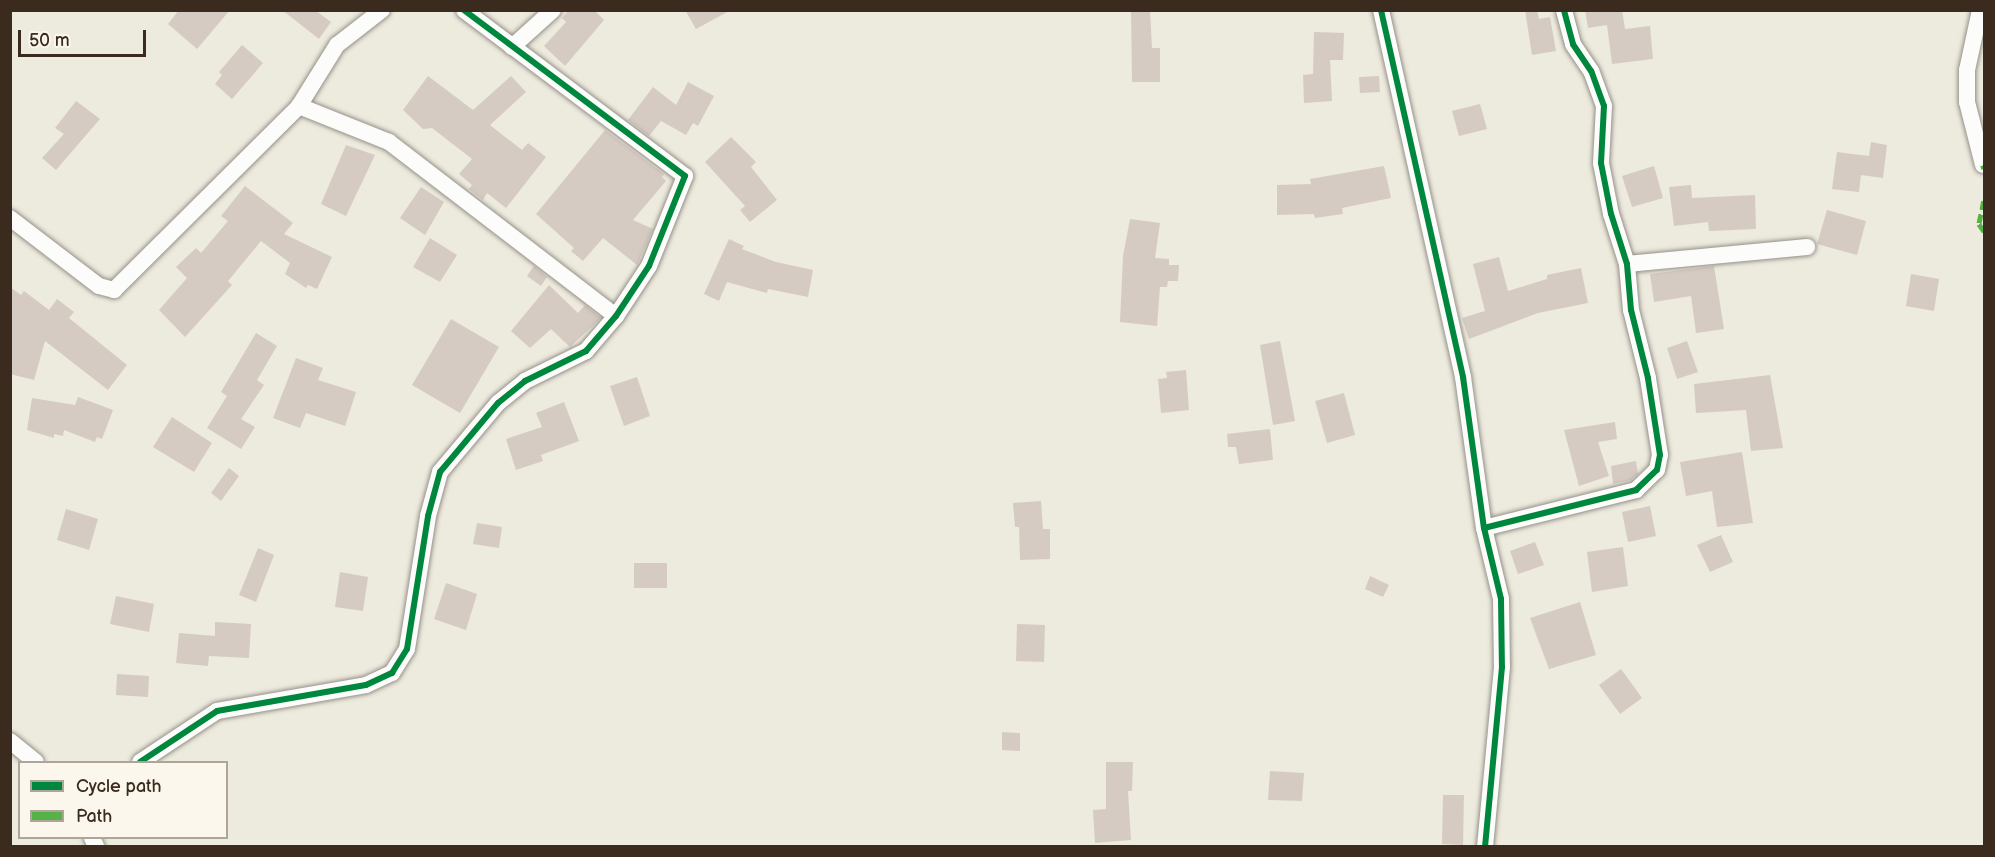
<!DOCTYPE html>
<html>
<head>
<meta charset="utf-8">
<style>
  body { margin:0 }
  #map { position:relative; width:1995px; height:857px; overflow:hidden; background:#edeade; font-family:"Balsamiq Sans",sans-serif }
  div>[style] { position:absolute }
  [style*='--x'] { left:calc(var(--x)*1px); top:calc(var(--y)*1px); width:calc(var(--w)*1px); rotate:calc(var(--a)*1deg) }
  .building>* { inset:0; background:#d6cbc2 }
  .roads { filter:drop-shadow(0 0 2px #969189) drop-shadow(0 0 2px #969189) }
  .minor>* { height:16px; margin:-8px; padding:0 8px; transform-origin:8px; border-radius:8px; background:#fcfcfa }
  .quiet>* { height:4.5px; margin-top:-2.25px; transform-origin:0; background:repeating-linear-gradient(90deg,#57b245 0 9px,transparent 0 13.5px) }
  .cycleway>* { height:6px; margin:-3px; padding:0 3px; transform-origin:3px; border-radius:3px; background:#00873e }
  span { translate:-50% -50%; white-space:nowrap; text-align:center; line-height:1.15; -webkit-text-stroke:6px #fbf7ec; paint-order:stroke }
  .frame { position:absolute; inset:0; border:12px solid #3b2a1e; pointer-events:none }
  .legend { position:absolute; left:18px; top:761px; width:210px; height:78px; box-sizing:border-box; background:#fbf7ec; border:2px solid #aea59a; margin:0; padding:8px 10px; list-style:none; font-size:18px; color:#3b2a1e }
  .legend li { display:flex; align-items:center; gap:12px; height:30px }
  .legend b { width:30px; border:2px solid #aea59a }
  .scale { position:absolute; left:18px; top:30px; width:128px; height:27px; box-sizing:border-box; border:3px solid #3b2a1e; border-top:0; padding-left:8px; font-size:18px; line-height:21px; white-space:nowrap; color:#3b2a1e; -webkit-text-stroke:4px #fbf7ec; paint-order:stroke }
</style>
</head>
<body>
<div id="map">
  <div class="building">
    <i style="clip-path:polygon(179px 10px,230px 10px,197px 49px,168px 24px)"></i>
    <i style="clip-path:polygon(282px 10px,315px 10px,331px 22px,319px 39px)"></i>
    <i style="clip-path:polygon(569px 10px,594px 10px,604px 20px,565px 66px,544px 46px,566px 22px,562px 18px)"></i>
    <i style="clip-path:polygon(685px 10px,731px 10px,696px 29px)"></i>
    <i style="clip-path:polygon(1131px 10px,1150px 10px,1152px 48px,1160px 48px,1160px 82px,1132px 82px)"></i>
    <i style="clip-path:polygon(1525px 10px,1537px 10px,1539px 19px,1550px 17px,1556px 51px,1532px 55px)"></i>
    <i style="clip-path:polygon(1585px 10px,1622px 10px,1625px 29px,1650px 26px,1653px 59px,1612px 64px,1607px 25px,1588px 28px)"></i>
    <i style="clip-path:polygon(1314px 32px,1344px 33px,1343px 60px,1330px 60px,1332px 101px,1304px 103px,1303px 75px,1313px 74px)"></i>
    <i style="clip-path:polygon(242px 45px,263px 63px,232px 99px,215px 84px,222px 75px,219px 72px)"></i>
    <i style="clip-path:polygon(428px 76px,473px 110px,511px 76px,526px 92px,490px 125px,522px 150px,528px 143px,546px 157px,506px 208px,487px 193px,483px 200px,469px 189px,472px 185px,459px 174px,472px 159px,432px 128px,423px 129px,403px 110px)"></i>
    <i style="clip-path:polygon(1379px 76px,1380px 92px,1360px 93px,1359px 77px)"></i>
    <i style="clip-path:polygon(688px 82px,714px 96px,698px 126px,693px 123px,686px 135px,661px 121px,649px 136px,628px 120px,653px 87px,676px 105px)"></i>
    <i style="clip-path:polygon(76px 101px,100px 119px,56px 170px,42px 158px,64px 134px,55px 128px)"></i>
    <i style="clip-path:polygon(1480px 104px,1487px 129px,1459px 136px,1452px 111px)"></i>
    <i style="clip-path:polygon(605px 130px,664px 174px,662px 177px,666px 181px,633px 220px,653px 229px,637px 265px,603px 238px,583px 261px,571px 251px,574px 248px,536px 214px)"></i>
    <i style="clip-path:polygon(731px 137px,756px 162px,751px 167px,777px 200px,750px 222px,740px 210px,745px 206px,705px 162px)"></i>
    <i style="clip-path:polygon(1871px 142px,1887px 145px,1883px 178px,1861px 175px,1859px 192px,1832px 189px,1837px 152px,1869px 156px)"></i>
    <i style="clip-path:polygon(346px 145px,375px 155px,346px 216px,321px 204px)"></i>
    <i style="clip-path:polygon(1384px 166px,1391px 198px,1342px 208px,1343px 214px,1315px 218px,1314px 214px,1277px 215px,1277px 185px,1311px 184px,1310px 179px)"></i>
    <i style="clip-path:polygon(1654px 166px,1663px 198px,1632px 207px,1622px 176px)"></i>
    <i style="clip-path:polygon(1691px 185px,1692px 198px,1755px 195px,1756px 229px,1709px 231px,1708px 222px,1674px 226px,1669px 187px)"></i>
    <i style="clip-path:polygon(245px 186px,293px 223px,284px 234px,332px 257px,317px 289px,308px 285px,306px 288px,285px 274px,290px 263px,261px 241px,228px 281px,232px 285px,185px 337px,159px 310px,187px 278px,176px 267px,196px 248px,201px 253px,228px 221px,221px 216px)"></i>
    <i style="clip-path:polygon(421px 187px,444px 202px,425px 235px,400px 218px)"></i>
    <i style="clip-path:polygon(1827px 210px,1866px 221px,1857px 255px,1817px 244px)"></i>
    <i style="clip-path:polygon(1130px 219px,1160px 223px,1155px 258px,1169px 259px,1169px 265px,1179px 265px,1178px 281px,1168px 281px,1167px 287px,1160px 287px,1157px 326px,1120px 322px,1123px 256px)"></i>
    <i style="clip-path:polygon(430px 238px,457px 255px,440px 282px,413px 267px)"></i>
    <i style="clip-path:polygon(729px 239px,744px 246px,742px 249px,776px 262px,813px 270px,808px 297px,768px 289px,767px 293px,727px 282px,719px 301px,704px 294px)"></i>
    <i style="clip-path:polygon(1499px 257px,1508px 291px,1547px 279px,1547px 275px,1581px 268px,1588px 303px,1538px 313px,1469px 339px,1462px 318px,1485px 311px,1473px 264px)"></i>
    <i style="clip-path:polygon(534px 266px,547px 277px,541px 286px,527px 276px)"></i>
    <i style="clip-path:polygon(1714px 266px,1724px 329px,1696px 333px,1691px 296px,1654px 302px,1650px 274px)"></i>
    <i style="clip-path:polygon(1911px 274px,1939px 279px,1934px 311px,1906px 306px)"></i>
    <i style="clip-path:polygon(549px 285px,578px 313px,585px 305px,601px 318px,570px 347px,551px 329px,530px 348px,511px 331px)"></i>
    <i style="clip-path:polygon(10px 287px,21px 295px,24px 291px,49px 310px,57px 299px,74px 312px,69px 318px,127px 365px,108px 390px,45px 341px,34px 380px,10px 374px)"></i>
    <i style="clip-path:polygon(451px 319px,499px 347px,460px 413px,412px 385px)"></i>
    <i style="clip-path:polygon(256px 333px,277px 346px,257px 380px,264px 385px,241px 419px,255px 427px,241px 449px,207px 428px,227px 396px,221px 392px)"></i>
    <i style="clip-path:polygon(1280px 341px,1295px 421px,1273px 425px,1260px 345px)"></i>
    <i style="clip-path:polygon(1687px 341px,1698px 372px,1677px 379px,1667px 348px)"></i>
    <i style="clip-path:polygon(296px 358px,323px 368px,318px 380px,356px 392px,345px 426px,306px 413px,300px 428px,273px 418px)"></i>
    <i style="clip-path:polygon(1186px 370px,1189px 410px,1161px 413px,1158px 379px,1167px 378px,1166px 372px)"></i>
    <i style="clip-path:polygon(1770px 375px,1783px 448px,1751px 451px,1746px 410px,1696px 413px,1694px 384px)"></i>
    <i style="clip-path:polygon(637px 377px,650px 416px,624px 426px,610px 386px)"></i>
    <i style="clip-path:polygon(1344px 393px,1355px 435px,1327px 443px,1315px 401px)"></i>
    <i style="clip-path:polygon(78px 397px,113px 410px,102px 439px,97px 437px,95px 442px,64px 430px,63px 436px,54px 434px,54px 438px,27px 430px,32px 398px,75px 405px)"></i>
    <i style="clip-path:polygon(564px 402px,579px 441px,541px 455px,543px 461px,516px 470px,506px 439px,542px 427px,536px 413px)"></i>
    <i style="clip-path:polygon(172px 417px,212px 443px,194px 472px,153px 447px)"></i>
    <i style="clip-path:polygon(1615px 422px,1617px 439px,1598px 442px,1609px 476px,1579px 486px,1564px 430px)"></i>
    <i style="clip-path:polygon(1270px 429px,1273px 460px,1239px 464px,1236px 447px,1228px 447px,1227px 434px)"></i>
    <i style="clip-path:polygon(1742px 452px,1753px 523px,1717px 527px,1712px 491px,1686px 496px,1680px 462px)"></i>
    <i style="clip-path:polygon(1636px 461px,1638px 474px,1631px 480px,1613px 484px,1611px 466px)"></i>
    <i style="clip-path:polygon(229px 468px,239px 476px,221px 501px,211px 493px)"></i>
    <i style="clip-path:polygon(1041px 501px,1043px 529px,1050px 529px,1050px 559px,1020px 560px,1019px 527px,1015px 527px,1013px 503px)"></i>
    <i style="clip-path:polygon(1650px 506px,1656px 536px,1628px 542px,1622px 512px)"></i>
    <i style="clip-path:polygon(66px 509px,98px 519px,89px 550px,57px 540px)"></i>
    <i style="clip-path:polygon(477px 523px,502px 527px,499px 548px,473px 544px)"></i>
    <i style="clip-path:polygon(1721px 535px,1733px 562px,1710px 572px,1697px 545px)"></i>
    <i style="clip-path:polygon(1535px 542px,1544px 565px,1518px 574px,1510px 551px)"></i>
    <i style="clip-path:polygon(1623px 547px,1628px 586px,1592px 592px,1587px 552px)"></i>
    <i style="clip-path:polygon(258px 548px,274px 555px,256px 602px,239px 595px)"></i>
    <i style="clip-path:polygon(634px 563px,667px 563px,667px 588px,634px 588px)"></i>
    <i style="clip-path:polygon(340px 572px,368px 577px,363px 611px,335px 607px)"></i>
    <i style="clip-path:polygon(1370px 576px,1389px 585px,1383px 597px,1365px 589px)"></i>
    <i style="clip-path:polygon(446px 583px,477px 594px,466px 630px,434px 619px)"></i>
    <i style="clip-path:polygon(116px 596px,154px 604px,149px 632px,110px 624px)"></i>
    <i style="clip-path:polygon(1580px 602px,1596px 655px,1549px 669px,1530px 618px)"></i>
    <i style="clip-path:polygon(215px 622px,251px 624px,249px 658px,209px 656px,208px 666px,176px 663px,179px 633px,215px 636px)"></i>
    <i style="clip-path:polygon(1017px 624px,1045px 625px,1044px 662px,1016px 661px)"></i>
    <i style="clip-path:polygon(1621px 669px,1642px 698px,1620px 714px,1599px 685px)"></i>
    <i style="clip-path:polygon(117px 674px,149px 676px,148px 697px,116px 695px)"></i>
    <i style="clip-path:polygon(1002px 732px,1020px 733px,1020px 751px,1002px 750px)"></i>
    <i style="clip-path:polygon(1106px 762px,1133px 762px,1132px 791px,1128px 791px,1131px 840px,1095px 843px,1093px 810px,1106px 809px)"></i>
    <i style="clip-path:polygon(1270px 771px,1304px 773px,1302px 801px,1268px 800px)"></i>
    <i style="clip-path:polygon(1443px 795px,1464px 795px,1463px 845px,1442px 844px)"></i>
  </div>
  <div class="roads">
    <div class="minor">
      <i style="--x:1381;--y:10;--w:376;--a:77.4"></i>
      <i style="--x:1463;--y:377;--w:152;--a:82.1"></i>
      <i style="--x:1484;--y:528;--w:73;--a:76.5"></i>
      <i style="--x:1501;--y:599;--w:68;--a:89.2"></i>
      <i style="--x:1502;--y:667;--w:180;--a:95.4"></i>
      <i style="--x:1980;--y:10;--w:61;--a:102.2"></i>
      <i style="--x:1967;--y:70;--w:32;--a:90"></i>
      <i style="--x:1967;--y:102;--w:65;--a:75.7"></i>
      <i style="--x:512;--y:47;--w:55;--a:-42.1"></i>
      <i style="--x:299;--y:106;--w:97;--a:21.8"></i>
      <i style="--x:389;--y:142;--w:286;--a:37.5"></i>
      <i style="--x:10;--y:218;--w:112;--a:37.4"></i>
      <i style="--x:99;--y:286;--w:16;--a:15"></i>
      <i style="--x:114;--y:290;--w:261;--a:-44.8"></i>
      <i style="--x:299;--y:106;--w:72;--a:-58.1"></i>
      <i style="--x:337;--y:45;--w:57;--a:-37.9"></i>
      <i style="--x:1627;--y:264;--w:181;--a:-5.4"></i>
      <i style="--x:1484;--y:528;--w:157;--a:-14"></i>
      <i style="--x:1636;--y:490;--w:29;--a:-44"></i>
      <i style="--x:1657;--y:470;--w:15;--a:-79"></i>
      <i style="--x:1660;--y:455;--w:78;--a:-98.9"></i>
      <i style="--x:1648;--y:378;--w:70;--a:-104"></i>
      <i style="--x:1631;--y:310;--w:46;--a:-95"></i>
      <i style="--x:1627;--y:264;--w:52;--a:-107.7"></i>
      <i style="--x:1611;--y:214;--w:52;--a:-101.1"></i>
      <i style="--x:1601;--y:163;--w:57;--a:-87"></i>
      <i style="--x:1604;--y:106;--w:37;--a:-110"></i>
      <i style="--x:1591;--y:71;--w:32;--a:-124"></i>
      <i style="--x:1573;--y:44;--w:35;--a:-105"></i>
      <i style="--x:10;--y:741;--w:33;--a:39"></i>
      <i style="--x:140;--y:762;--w:92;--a:-33.5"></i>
      <i style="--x:217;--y:711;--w:151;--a:-9.9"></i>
      <i style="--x:366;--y:685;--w:29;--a:-25"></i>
      <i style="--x:392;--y:673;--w:28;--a:-58"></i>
      <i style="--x:407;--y:649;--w:135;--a:-81"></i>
      <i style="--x:428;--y:516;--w:46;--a:-74.7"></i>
      <i style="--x:440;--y:472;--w:90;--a:-50"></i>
      <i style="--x:498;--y:403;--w:35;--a:-39"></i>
      <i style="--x:525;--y:381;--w:68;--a:-26.2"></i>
      <i style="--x:586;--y:351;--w:46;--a:-49.4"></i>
      <i style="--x:616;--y:316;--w:60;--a:-56.6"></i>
      <i style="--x:649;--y:266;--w:97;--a:-68.2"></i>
      <i style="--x:685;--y:176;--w:276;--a:-143.1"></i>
      <i style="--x:92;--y:838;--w:9;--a:63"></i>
    </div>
  </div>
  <div class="quiet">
    <i style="--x:1983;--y:165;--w:4;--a:76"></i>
    <i style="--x:1984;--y:201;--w:24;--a:102"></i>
    <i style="--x:1979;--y:224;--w:9;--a:54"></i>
  </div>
  <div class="cycleway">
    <i style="--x:1381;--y:10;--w:376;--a:77.4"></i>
    <i style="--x:1463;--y:377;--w:152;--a:82.1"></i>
    <i style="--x:1484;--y:528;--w:73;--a:76.5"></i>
    <i style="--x:1501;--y:599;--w:68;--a:89.2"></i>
    <i style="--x:1502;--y:667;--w:180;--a:95.4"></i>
    <i style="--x:1484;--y:528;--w:157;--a:-14"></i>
    <i style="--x:1636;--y:490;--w:29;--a:-44"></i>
    <i style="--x:1657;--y:470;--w:15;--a:-79"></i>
    <i style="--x:1660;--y:455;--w:78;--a:-98.9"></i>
    <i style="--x:1648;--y:378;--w:70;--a:-104"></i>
    <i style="--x:1631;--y:310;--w:46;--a:-95"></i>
    <i style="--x:1627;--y:264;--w:52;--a:-107.7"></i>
    <i style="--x:1611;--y:214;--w:52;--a:-101.1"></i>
    <i style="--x:1601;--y:163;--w:57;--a:-87"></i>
    <i style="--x:1604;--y:106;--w:37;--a:-110"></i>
    <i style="--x:1591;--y:71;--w:32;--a:-124"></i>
    <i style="--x:1573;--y:44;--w:35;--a:-105"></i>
    <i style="--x:140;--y:762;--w:92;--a:-33.5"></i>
    <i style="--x:217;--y:711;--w:151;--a:-9.9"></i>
    <i style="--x:366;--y:685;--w:29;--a:-25"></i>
    <i style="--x:392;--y:673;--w:28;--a:-58"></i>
    <i style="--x:407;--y:649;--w:135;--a:-81"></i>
    <i style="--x:428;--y:516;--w:46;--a:-74.7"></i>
    <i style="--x:440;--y:472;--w:90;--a:-50"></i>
    <i style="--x:498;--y:403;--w:35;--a:-39"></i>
    <i style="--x:525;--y:381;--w:68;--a:-26.2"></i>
    <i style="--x:586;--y:351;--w:46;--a:-49.4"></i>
    <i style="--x:616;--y:316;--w:60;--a:-56.6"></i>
    <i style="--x:649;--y:266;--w:97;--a:-68.2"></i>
    <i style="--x:685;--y:176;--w:276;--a:-143.1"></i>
  </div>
  <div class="frame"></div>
  <ul class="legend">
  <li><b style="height:8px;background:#00873e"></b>Cycle path</li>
  <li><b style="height:8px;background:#57b245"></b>Path</li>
  </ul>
  <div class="scale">50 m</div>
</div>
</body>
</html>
